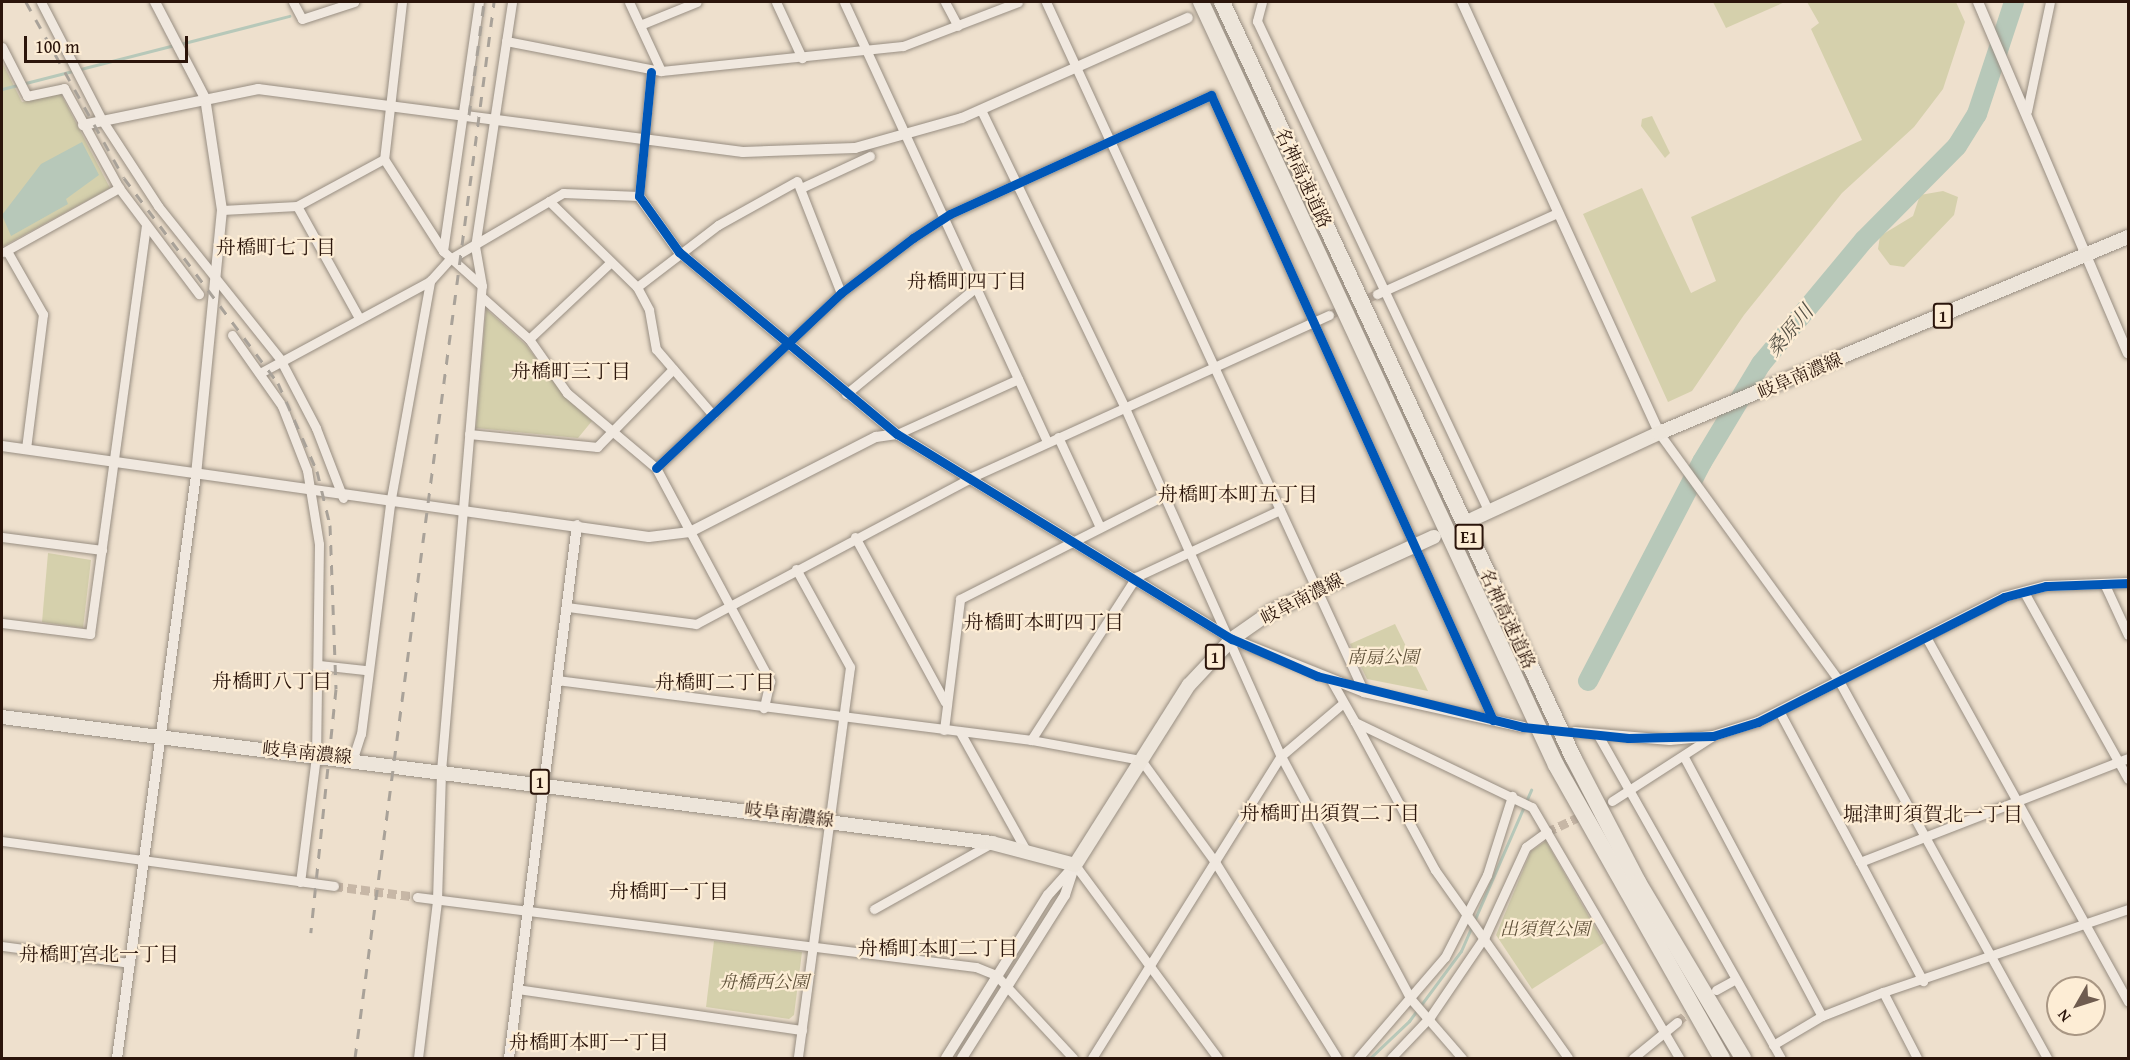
<!DOCTYPE html>
<html>
<head>
<meta charset="utf-8">
<style>
  body { margin:0 }
  #map { position:relative; width:2130px; height:1060px; overflow:hidden; background:#eee0cd; font-family:"Gentium Book Plus","Noto Serif JP",serif }
  div>[style] { position:absolute }
  [style*='--x'] { left:calc(var(--x)*1px); top:calc(var(--y)*1px); width:calc(var(--w)*1px); rotate:calc(var(--a)*1deg) }
  .green>* { inset:0; background:#d5d0ac }
  .water>* { inset:0; background:#b7c8b9 }
  .stream>* { height:3px; margin:-1.5px; padding:0 1.5px; transform-origin:1.5px; border-radius:1.5px; background:#b7c8b9 }
  .river>* { height:20px; margin:-10px; padding:0 10px; transform-origin:10px; border-radius:10px; background:#b7c8b9 }
  .minor-tunnel>* { height:9px; margin-top:-4.5px; transform-origin:0; background:repeating-linear-gradient(90deg,#c7b7a6 0 9px,transparent 0 13.5px) }
  .roads { filter:drop-shadow(0 0 2px #988e82) drop-shadow(0 0 2px #988e82) }
  .minor>* { height:9px; margin:-4.5px; padding:0 4.5px; transform-origin:4.5px; border-radius:4.5px; background:#f0e8df }
  .tertiary>* { height:10px; margin:-5px; padding:0 5px; transform-origin:5px; border-radius:5px; background:#f0e8df }
  .primary>* { height:14px; margin:-7px; padding:0 7px; transform-origin:7px; border-radius:7px; background:#ede5da }
  .motorway>* { height:16px; margin:-8px; padding:0 8px; transform-origin:8px; border-radius:8px; background:#ede5da }
  .rail>* { height:3px; margin-top:-1.5px; transform-origin:0; background:repeating-linear-gradient(90deg,#a9a299 0 10px,transparent 0 20px) }
  .cycleway>* { height:9px; margin:-4.5px; padding:0 4.5px; transform-origin:4.5px; border-radius:4.5px; background:#0057b8 }
  span { translate:-50% -50%; white-space:nowrap; text-align:center; line-height:1.15; -webkit-text-stroke:4.5px #fdedd5; paint-order:stroke }
  .shield-label span { padding:2px 4px; background:#fdedd5; border:2px solid; border-radius:4px; -webkit-text-stroke-width:0 }
  .shield-label { font-size:16px; color:#2b150b; font-weight:700 }
  .street-label { font-size:18px; color:#2b150b }
  .park-label { font-size:18px; color:#60523a; font-style:italic }
  .neighbourhood-label { font-size:20px; color:#2b150b }
  .water-label { font-size:20px; color:#545045; font-style:italic }
  .frame { position:absolute; inset:0; border:3px solid #2b150b; pointer-events:none }
  .north { position:absolute; left:2046px; top:976px; width:60px; height:60px; box-sizing:border-box; background:#fdedd5; border:2px solid #a99784; border-radius:50%; rotate:231deg; font-size:16px; font-weight:700; line-height:24px; text-align:center; color:#2b150b }
  .north::after { content:''; display:block; margin:auto; width:21px; height:27px; background:#6f5c4f; clip-path:polygon(50% 0,100% 100%,50% 72%,0 100%) }
  .scale { position:absolute; left:24px; top:36px; width:164px; height:27px; box-sizing:border-box; border:3px solid #2b150b; border-top:0; padding-left:8px; font-size:18px; line-height:21px; white-space:nowrap; color:#2b150b; -webkit-text-stroke:4px #fdedd5; paint-order:stroke }
</style>
</head>
<body>
<div id="map">
  <div class="green">
    <i style="clip-path:polygon(1713px 2px,1785px 2px,1726px 28px)"></i>
    <i style="clip-path:polygon(1807px 2px,1956px 2px,1965px 22px,1943px 89px,1914px 127px,1842px 193px,1744px 315px,1692px 391px,1668px 402px,1583px 214px,1642px 188px,1691px 293px,1716px 281px,1691px 217px,1862px 140px,1811px 29px,1819px 23px)"></i>
    <i style="clip-path:polygon(2px 62px,22px 102px,61px 94px,110px 188px,2px 247px)"></i>
    <i style="clip-path:polygon(1652px 116px,1670px 153px,1665px 158px,1641px 126px,1642px 119px)"></i>
    <i style="clip-path:polygon(1943px 191px,1958px 197px,1954px 215px,1904px 267px,1890px 265px,1878px 249px,1880px 236px,1913px 216px,1920px 195px)"></i>
    <i style="clip-path:polygon(486px 309px,526px 345px,565px 397px,592px 421px,578px 438px,476px 428px)"></i>
    <i style="clip-path:polygon(48px 553px,91px 560px,83px 628px,42px 622px)"></i>
    <i style="clip-path:polygon(1395px 624px,1428px 691px,1367px 679px,1350px 644px)"></i>
    <i style="clip-path:polygon(1546px 841px,1604px 943px,1532px 989px,1496px 935px,1531px 851px)"></i>
    <i style="clip-path:polygon(714px 941px,802px 952px,794px 1015px,789px 1019px,706px 1007px)"></i>
  </div>
  <div class="water">
    <i style="clip-path:polygon(82px 142px,99px 175px,66px 199px,68px 204px,11px 236px,2px 215px,41px 164px)"></i>
  </div>
  <div class="stream">
    <i style="--x:180;--y:44;--w:113;--a:-14.4"></i>
    <i style="--x:2;--y:89;--w:178;--a:-14.3"></i>
    <i style="--x:1370;--y:1058;--w:54;--a:-43.5"></i>
    <i style="--x:1409;--y:1021;--w:87;--a:-53.4"></i>
    <i style="--x:1461;--y:951;--w:176;--a:-66.5"></i>
  </div>
  <div class="river">
    <i style="--x:1588;--y:681;--w:247;--a:-62.5"></i>
    <i style="--x:1702;--y:462;--w:114;--a:-59"></i>
    <i style="--x:1761;--y:364;--w:161;--a:-50.3"></i>
    <i style="--x:1864;--y:240;--w:132;--a:-45.3"></i>
    <i style="--x:1957;--y:146;--w:38;--a:-58"></i>
    <i style="--x:1977;--y:114;--w:118;--a:-71.7"></i>
  </div>
  <div class="minor-tunnel">
    <i style="--x:1329;--y:315;--w:52;--a:-23.6"></i>
    <i style="--x:1547;--y:832;--w:42;--a:-25.3"></i>
    <i style="--x:334;--y:886;--w:84;--a:7.5"></i>
    <i style="--x:1677;--y:1022;--w:43;--a:-39.3"></i>
  </div>
  <div class="roads">
    <div class="minor">
      <i style="--x:41;--y:2;--w:133;--a:62.7"></i>
      <i style="--x:102;--y:120;--w:103;--a:56.9"></i>
      <i style="--x:158;--y:206;--w:196;--a:51.4"></i>
      <i style="--x:280;--y:359;--w:78;--a:62.4"></i>
      <i style="--x:316;--y:428;--w:75;--a:68.9"></i>
      <i style="--x:293;--y:2;--w:19;--a:62"></i>
      <i style="--x:302;--y:19;--w:55;--a:-18.1"></i>
      <i style="--x:402;--y:2;--w:158;--a:96.5"></i>
      <i style="--x:384;--y:159;--w:109;--a:57.3"></i>
      <i style="--x:443;--y:251;--w:52;--a:41.9"></i>
      <i style="--x:629;--y:2;--w:76;--a:65.1"></i>
      <i style="--x:776;--y:2;--w:62;--a:65.1"></i>
      <i style="--x:844;--y:2;--w:485;--a:65.2"></i>
      <i style="--x:945;--y:2;--w:27;--a:62"></i>
      <i style="--x:1046;--y:2;--w:760;--a:65.26"></i>
      <i style="--x:1262;--y:2;--w:20;--a:105"></i>
      <i style="--x:1257;--y:21;--w:543;--a:64.71"></i>
      <i style="--x:640;--y:25;--w:61;--a:-22"></i>
      <i style="--x:506;--y:41;--w:158;--a:11"></i>
      <i style="--x:661;--y:71;--w:243;--a:-5.9"></i>
      <i style="--x:903;--y:46;--w:123;--a:-20.9"></i>
      <i style="--x:2;--y:47;--w:55;--a:63"></i>
      <i style="--x:27;--y:96;--w:38;--a:-12"></i>
      <i style="--x:64;--y:88;--w:114;--a:61.2"></i>
      <i style="--x:119;--y:188;--w:133;--a:53"></i>
      <i style="--x:981;--y:110;--w:331;--a:64.2"></i>
      <i style="--x:1125;--y:408;--w:381;--a:65.9"></i>
      <i style="--x:1281;--y:756;--w:274;--a:61.9"></i>
      <i style="--x:1410;--y:998;--w:79;--a:49.1"></i>
      <i style="--x:2027;--y:111;--w:111;--a:-78.1"></i>
      <i style="--x:801;--y:188;--w:76;--a:-24.9"></i>
      <i style="--x:549;--y:201;--w:123;--a:44.3"></i>
      <i style="--x:637;--y:287;--w:26;--a:62"></i>
      <i style="--x:649;--y:310;--w:40;--a:80"></i>
      <i style="--x:656;--y:349;--w:87;--a:49.2"></i>
      <i style="--x:297;--y:206;--w:128;--a:61"></i>
      <i style="--x:222;--y:210;--w:75;--a:-3.1"></i>
      <i style="--x:297;--y:206;--w:99;--a:-28.4"></i>
      <i style="--x:7;--y:251;--w:73;--a:60.3"></i>
      <i style="--x:43;--y:314;--w:136;--a:97.2"></i>
      <i style="--x:443;--y:251;--w:252;--a:-81.8"></i>
      <i style="--x:4;--y:252;--w:132;--a:-29.1"></i>
      <i style="--x:637;--y:287;--w:102;--a:-37.4"></i>
      <i style="--x:718;--y:225;--w:90;--a:-29.1"></i>
      <i style="--x:797;--y:181;--w:120;--a:68.6"></i>
      <i style="--x:1377;--y:294;--w:197;--a:-24.2"></i>
      <i style="--x:482;--y:297;--w:63;--a:41.8"></i>
      <i style="--x:529;--y:339;--w:66;--a:54.9"></i>
      <i style="--x:567;--y:393;--w:116;--a:40.1"></i>
      <i style="--x:656;--y:468;--w:242;--a:61.8"></i>
      <i style="--x:770;--y:681;--w:28;--a:103"></i>
      <i style="--x:232;--y:335;--w:87;--a:54.8"></i>
      <i style="--x:282;--y:406;--w:69;--a:68.7"></i>
      <i style="--x:307;--y:470;--w:75;--a:80.8"></i>
      <i style="--x:319;--y:544;--w:212;--a:90.8"></i>
      <i style="--x:316;--y:756;--w:127;--a:97.2"></i>
      <i style="--x:529;--y:339;--w:112;--a:-43.2"></i>
      <i style="--x:260;--y:373;--w:193;--a:-28.4"></i>
      <i style="--x:430;--y:281;--w:30;--a:-48"></i>
      <i style="--x:450;--y:259;--w:131;--a:-30.3"></i>
      <i style="--x:563;--y:193;--w:76;--a:2.3"></i>
      <i style="--x:639;--y:196;--w:125;--a:-84.5"></i>
      <i style="--x:846;--y:394;--w:167;--a:-39.4"></i>
      <i style="--x:1659;--y:433;--w:306;--a:54"></i>
      <i style="--x:1839;--y:681;--w:431;--a:61.1"></i>
      <i style="--x:469;--y:434;--w:129;--a:5.8"></i>
      <i style="--x:597;--y:447;--w:109;--a:-45.7"></i>
      <i style="--x:897;--y:434;--w:133;--a:-24.4"></i>
      <i style="--x:1058;--y:437;--w:99;--a:65"></i>
      <i style="--x:656;--y:468;--w:255;--a:-43.4"></i>
      <i style="--x:841;--y:293;--w:91;--a:-37.4"></i>
      <i style="--x:913;--y:238;--w:44;--a:-33"></i>
      <i style="--x:950;--y:214;--w:287;--a:-24.5"></i>
      <i style="--x:1211;--y:95;--w:686;--a:65.72"></i>
      <i style="--x:2;--y:537;--w:101;--a:7.4"></i>
      <i style="--x:855;--y:537;--w:188;--a:61.4"></i>
      <i style="--x:796;--y:569;--w:112;--a:61.1"></i>
      <i style="--x:850;--y:667;--w:394;--a:97.6"></i>
      <i style="--x:2104;--y:583;--w:57;--a:65.2"></i>
      <i style="--x:2024;--y:592;--w:214;--a:60.9"></i>
      <i style="--x:567;--y:607;--w:130;--a:7.5"></i>
      <i style="--x:696;--y:624;--w:313;--a:-28"></i>
      <i style="--x:972;--y:477;--w:392;--a:-24.4"></i>
      <i style="--x:2;--y:623;--w:89;--a:7.1"></i>
      <i style="--x:90;--y:634;--w:411;--a:-82.2"></i>
      <i style="--x:1926;--y:637;--w:417;--a:61"></i>
      <i style="--x:319;--y:665;--w:46;--a:6.2"></i>
      <i style="--x:557;--y:680;--w:478;--a:7.2"></i>
      <i style="--x:1031;--y:740;--w:112;--a:10.3"></i>
      <i style="--x:1141;--y:760;--w:126;--a:54"></i>
      <i style="--x:1215;--y:862;--w:231;--a:58.1"></i>
      <i style="--x:1331;--y:680;--w:48;--a:60.3"></i>
      <i style="--x:1355;--y:722;--w:196;--a:25.7"></i>
      <i style="--x:1532;--y:807;--w:291;--a:59.6"></i>
      <i style="--x:1779;--y:711;--w:171;--a:61.8"></i>
      <i style="--x:1860;--y:862;--w:287;--a:-21.2"></i>
      <i style="--x:1355;--y:722;--w:168;--a:61.6"></i>
      <i style="--x:1435;--y:870;--w:230;--a:54.7"></i>
      <i style="--x:944;--y:730;--w:132;--a:-83"></i>
      <i style="--x:960;--y:599;--w:230;--a:-26.9"></i>
      <i style="--x:960;--y:732;--w:132;--a:60.9"></i>
      <i style="--x:1598;--y:735;--w:371;--a:60.5"></i>
      <i style="--x:1031;--y:740;--w:194;--a:-57.2"></i>
      <i style="--x:1136;--y:577;--w:159;--a:-25"></i>
      <i style="--x:1684;--y:757;--w:293;--a:62"></i>
      <i style="--x:353;--y:758;--w:25;--a:-72"></i>
      <i style="--x:361;--y:734;--w:232;--a:-82.8"></i>
      <i style="--x:390;--y:504;--w:227;--a:-79.8"></i>
      <i style="--x:1612;--y:801;--w:120;--a:-32.8"></i>
      <i style="--x:2;--y:841;--w:335;--a:7.7"></i>
      <i style="--x:1860;--y:862;--w:135;--a:62.1"></i>
      <i style="--x:1075;--y:865;--w:240;--a:53.5"></i>
      <i style="--x:417;--y:897;--w:563;--a:7.14"></i>
      <i style="--x:976;--y:967;--w:22;--a:22"></i>
      <i style="--x:996;--y:975;--w:113;--a:47.1"></i>
      <i style="--x:874;--y:909;--w:135;--a:-29.2"></i>
      <i style="--x:2;--y:946;--w:129;--a:7.6"></i>
      <i style="--x:517;--y:989;--w:288;--a:8.2"></i>
      <i style="--x:1716;--y:990;--w:21;--a:-29"></i>
      <i style="--x:1883;--y:992;--w:74;--a:62.7"></i>
      <i style="--x:1773;--y:1045;--w:57;--a:-30.6"></i>
      <i style="--x:1822;--y:1016;--w:66;--a:-21.5"></i>
      <i style="--x:1883;--y:992;--w:259;--a:-18.7"></i>
      <i style="--x:418;--y:1058;--w:159;--a:-83.1"></i>
      <i style="--x:437;--y:900;--w:129;--a:-88.2"></i>
      <i style="--x:441;--y:771;--w:487;--a:-85.2"></i>
      <i style="--x:482;--y:286;--w:40;--a:-100"></i>
      <i style="--x:475;--y:247;--w:248;--a:-81.4"></i>
      <i style="--x:1092;--y:1058;--w:356;--a:-58"></i>
      <i style="--x:1281;--y:756;--w:80;--a:-40.4"></i>
      <i style="--x:1358;--y:1058;--w:133;--a:-49.3"></i>
      <i style="--x:1445;--y:957;--w:92;--a:-62.9"></i>
      <i style="--x:1487;--y:875;--w:83;--a:-72.4"></i>
      <i style="--x:1391;--y:1058;--w:57;--a:-46.4"></i>
      <i style="--x:1430;--y:1017;--w:98;--a:-55.8"></i>
      <i style="--x:1485;--y:936;--w:98;--a:-65.3"></i>
      <i style="--x:1526;--y:847;--w:26;--a:-36"></i>
      <i style="--x:1633;--y:1058;--w:57;--a:-39.3"></i>
    </div>
    <div class="tertiary">
      <i style="--x:1462;--y:2;--w:474;--a:65.4"></i>
      <i style="--x:1978;--y:2;--w:382;--a:66.9"></i>
      <i style="--x:83;--y:125;--w:179;--a:-11.6"></i>
      <i style="--x:258;--y:89;--w:489;--a:7.4"></i>
      <i style="--x:743;--y:152;--w:112;--a:-2"></i>
      <i style="--x:855;--y:148;--w:111;--a:-15.7"></i>
      <i style="--x:962;--y:118;--w:247;--a:-23.9"></i>
      <i style="--x:639;--y:196;--w:69;--a:54.5"></i>
      <i style="--x:679;--y:252;--w:284;--a:39.9"></i>
      <i style="--x:897;--y:434;--w:393;--a:31.5"></i>
      <i style="--x:1232;--y:639;--w:142;--a:21.9"></i>
      <i style="--x:1364;--y:692;--w:163;--a:12.4"></i>
      <i style="--x:2;--y:446;--w:653;--a:8.01"></i>
      <i style="--x:649;--y:537;--w:41;--a:-7"></i>
      <i style="--x:690;--y:532;--w:209;--a:-27.1"></i>
      <i style="--x:876;--y:437;--w:21;--a:-8"></i>
      <i style="--x:1575;--y:732;--w:95;--a:4.8"></i>
      <i style="--x:1670;--y:740;--w:43;--a:-5.3"></i>
      <i style="--x:1713;--y:736;--w:47;--a:-17.3"></i>
      <i style="--x:1758;--y:722;--w:276;--a:-26.9"></i>
      <i style="--x:2004;--y:597;--w:43;--a:-14.7"></i>
      <i style="--x:2046;--y:586;--w:82;--a:-2.1"></i>
      <i style="--x:117;--y:1058;--w:588;--a:-82.28"></i>
      <i style="--x:196;--y:475;--w:266;--a:-84.4"></i>
      <i style="--x:222;--y:210;--w:113;--a:-98.6"></i>
      <i style="--x:205;--y:98;--w:108;--a:-117.5"></i>
      <i style="--x:509;--y:1058;--w:537;--a:-82.73"></i>
      <i style="--x:946;--y:1058;--w:192;--a:-58"></i>
      <i style="--x:1048;--y:895;--w:40;--a:-48"></i>
      <i style="--x:962;--y:1058;--w:193;--a:-57.7"></i>
      <i style="--x:1065;--y:895;--w:25;--a:-72"></i>
    </div>
    <div class="primary">
      <i style="--x:1473;--y:519;--w:205;--a:-24.8"></i>
      <i style="--x:1659;--y:433;--w:508;--a:-22.68"></i>
      <i style="--x:2;--y:717;--w:998;--a:7.25"></i>
      <i style="--x:992;--y:843;--w:86;--a:14.8"></i>
      <i style="--x:1075;--y:865;--w:213;--a:-57.7"></i>
      <i style="--x:1189;--y:685;--w:63;--a:-46.9"></i>
      <i style="--x:1232;--y:639;--w:49;--a:-35"></i>
      <i style="--x:1272;--y:611;--w:178;--a:-24.6"></i>
    </div>
    <div class="motorway">
      <i style="--x:1201;--y:2;--w:842;--a:65.05"></i>
      <i style="--x:1556;--y:765;--w:337;--a:60.5"></i>
      <i style="--x:1222;--y:2;--w:833;--a:65.07"></i>
      <i style="--x:1573;--y:757;--w:141;--a:62.5"></i>
      <i style="--x:1638;--y:882;--w:205;--a:59.2"></i>
    </div>
  </div>
  <div class="rail">
    <i style="--x:26;--y:2;--w:201;--a:60.9"></i>
    <i style="--x:124;--y:178;--w:256;--a:53.1"></i>
    <i style="--x:278;--y:383;--w:96;--a:66.1"></i>
    <i style="--x:317;--y:471;--w:56;--a:76.5"></i>
    <i style="--x:330;--y:525;--w:164;--a:87.9"></i>
    <i style="--x:336;--y:689;--w:245;--a:95.9"></i>
    <i style="--x:469;--y:115;--w:114;--a:-82.4"></i>
    <i style="--x:355;--y:1058;--w:1065;--a:-82.5"></i>
  </div>
  <div class="cycleway">
    <i style="--x:651;--y:72;--w:125;--a:95.5"></i>
    <i style="--x:639;--y:196;--w:69;--a:54.5"></i>
    <i style="--x:679;--y:252;--w:284;--a:39.9"></i>
    <i style="--x:897;--y:434;--w:393;--a:31.5"></i>
    <i style="--x:1232;--y:639;--w:93;--a:23.5"></i>
    <i style="--x:1317;--y:676;--w:212;--a:13.9"></i>
    <i style="--x:1523;--y:727;--w:106;--a:6"></i>
    <i style="--x:1628;--y:738;--w:85;--a:-1.3"></i>
    <i style="--x:1713;--y:736;--w:47;--a:-17.3"></i>
    <i style="--x:1758;--y:722;--w:276;--a:-26.9"></i>
    <i style="--x:2004;--y:597;--w:43;--a:-14.7"></i>
    <i style="--x:2046;--y:586;--w:82;--a:-2.1"></i>
    <i style="--x:656;--y:468;--w:255;--a:-43.4"></i>
    <i style="--x:841;--y:293;--w:91;--a:-37.4"></i>
    <i style="--x:913;--y:238;--w:44;--a:-33"></i>
    <i style="--x:950;--y:214;--w:287;--a:-24.5"></i>
    <i style="--x:1211;--y:95;--w:686;--a:65.72"></i>
  </div>
  <div class="shield-label">
    <span style="left:1943px;top:316px">1</span>
    <span style="left:1469px;top:537px">E1</span>
    <span style="left:1215px;top:657px">1</span>
    <span style="left:540px;top:782px">1</span>
  </div>
  <div class="street-label">
    <span style="left:1303px;top:178px;rotate:65deg">名神高速道路</span>
    <span style="left:1800px;top:376px;rotate:-23deg">岐阜南濃線</span>
    <span style="left:1302px;top:599px;rotate:-27deg">岐阜南濃線</span>
    <span style="left:1507px;top:619px;rotate:65deg">名神高速道路</span>
    <span style="left:307px;top:753px;rotate:6deg">岐阜南濃線</span>
    <span style="left:789px;top:815px;rotate:8deg">岐阜南濃線</span>
  </div>
  <div class="park-label">
    <span style="left:1383px;top:657px">南扇公園</span>
    <span style="left:1545px;top:929px">出須賀公園</span>
    <span style="left:764px;top:982px">舟橋西公園</span>
  </div>
  <div class="neighbourhood-label">
    <span style="left:276px;top:246px">舟橋町七丁目</span>
    <span style="left:967px;top:280px">舟橋町四丁目</span>
    <span style="left:571px;top:370px">舟橋町三丁目</span>
    <span style="left:1238px;top:493px">舟橋町本町五丁目</span>
    <span style="left:1044px;top:621px">舟橋町本町四丁目</span>
    <span style="left:272px;top:680px">舟橋町八丁目</span>
    <span style="left:715px;top:681px">舟橋町二丁目</span>
    <span style="left:1330px;top:812px">舟橋町出須賀二丁目</span>
    <span style="left:1933px;top:813px">堀津町須賀北一丁目</span>
    <span style="left:669px;top:890px">舟橋町一丁目</span>
    <span style="left:938px;top:947px">舟橋町本町二丁目</span>
    <span style="left:99px;top:953px">舟橋町宮北一丁目</span>
    <span style="left:589px;top:1041px">舟橋町本町一丁目</span>
  </div>
  <div class="water-label">
    <span style="left:1789px;top:330px;rotate:-50deg">桑原川</span>
  </div>
  <div class="frame"></div>
  <div class="north">N</div>
  <div class="scale">100 m</div>
</div>
</body>
</html>
